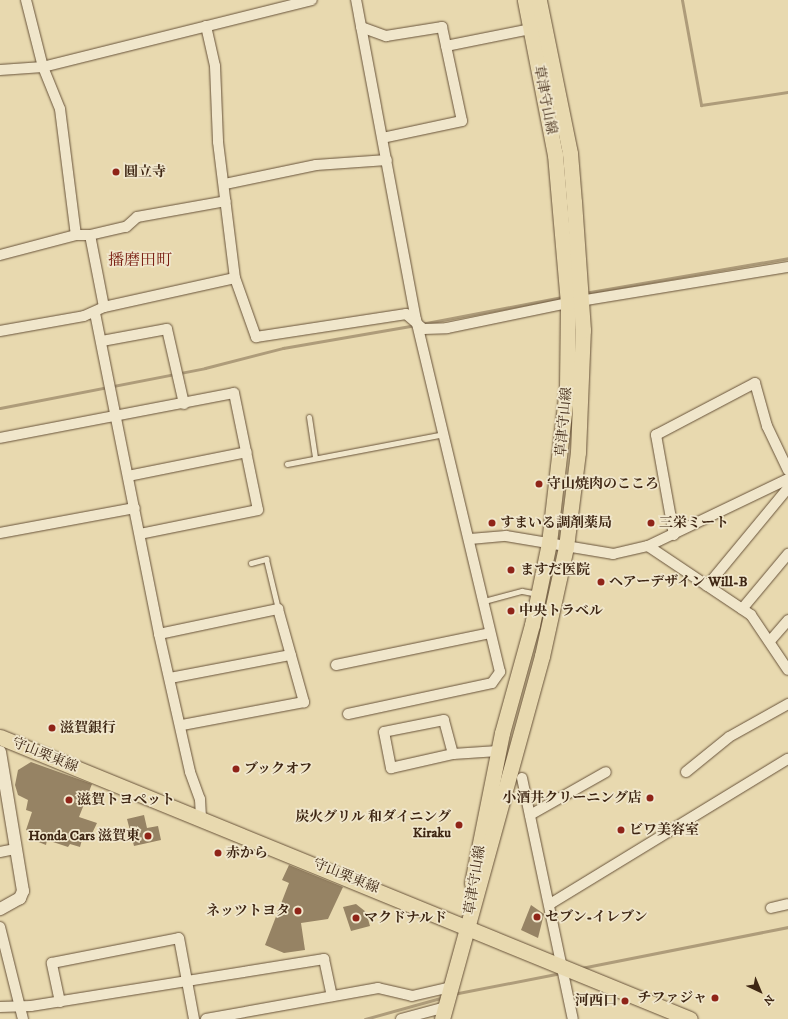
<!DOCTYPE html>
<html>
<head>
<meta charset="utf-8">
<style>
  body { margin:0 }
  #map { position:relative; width:788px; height:1019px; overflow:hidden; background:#e8d9af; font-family:"IM FELL DW Pica","Noto Serif JP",serif }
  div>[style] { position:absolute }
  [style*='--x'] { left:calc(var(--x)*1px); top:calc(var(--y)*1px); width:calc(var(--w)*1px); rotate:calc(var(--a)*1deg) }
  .stream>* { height:3px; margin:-1.5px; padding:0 1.5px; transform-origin:1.5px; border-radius:1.5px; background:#ae9c7a }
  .building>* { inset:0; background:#968364 }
  .roads { filter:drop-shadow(0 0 1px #68533a) drop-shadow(0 0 1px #68533a) }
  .service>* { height:5px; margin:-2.5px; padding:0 2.5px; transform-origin:2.5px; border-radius:2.5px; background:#f0e6cb }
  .minor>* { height:10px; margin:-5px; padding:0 5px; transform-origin:5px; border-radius:5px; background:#f0e6cb }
  .tertiary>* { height:12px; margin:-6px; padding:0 6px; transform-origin:6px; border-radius:6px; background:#f0e6cb }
  .primary>* { height:15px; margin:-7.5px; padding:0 7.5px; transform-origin:7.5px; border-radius:7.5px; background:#e8d9af }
  .dots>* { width:11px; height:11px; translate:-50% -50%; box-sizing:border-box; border:2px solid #f0e6cb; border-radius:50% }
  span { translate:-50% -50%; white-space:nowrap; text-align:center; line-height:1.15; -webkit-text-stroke:3.5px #f0e6cb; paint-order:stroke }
  .street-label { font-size:14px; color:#3e2613 }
  .poi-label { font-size:14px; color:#3e2613; font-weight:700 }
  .left { translate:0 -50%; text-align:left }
  .right { translate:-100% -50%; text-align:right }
  .quarter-label { font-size:16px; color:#7a1f14 }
  .north { position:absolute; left:740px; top:971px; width:40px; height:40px; -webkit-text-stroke:3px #f0e6cb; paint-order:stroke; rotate:136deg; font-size:11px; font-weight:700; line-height:16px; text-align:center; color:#3e2613 }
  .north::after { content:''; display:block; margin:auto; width:14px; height:18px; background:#3e2613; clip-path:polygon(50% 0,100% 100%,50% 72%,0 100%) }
</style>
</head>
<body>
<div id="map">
  <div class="stream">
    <i style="--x:682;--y:0;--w:107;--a:79.7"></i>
    <i style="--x:701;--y:105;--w:88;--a:-8.5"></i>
    <i style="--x:584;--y:293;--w:207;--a:-9.7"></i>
    <i style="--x:421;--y:324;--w:145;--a:-10.8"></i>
    <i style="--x:0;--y:408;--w:209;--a:-11"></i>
    <i style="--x:205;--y:368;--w:81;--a:-14.4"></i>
    <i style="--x:283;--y:348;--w:135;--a:-9.8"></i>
    <i style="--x:581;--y:968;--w:211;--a:-11.2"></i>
    <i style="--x:453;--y:994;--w:110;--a:-11"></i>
    <i style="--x:365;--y:1019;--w:82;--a:-15.6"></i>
  </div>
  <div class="building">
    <i style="clip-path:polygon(31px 762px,92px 784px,79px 817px,97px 823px,88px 842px,82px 840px,80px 847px,70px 844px,68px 847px,47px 840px,46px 845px,31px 839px,33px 833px,26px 830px,32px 812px,26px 810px,28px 800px,18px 795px,15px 785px,18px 770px)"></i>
    <i style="clip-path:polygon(144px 815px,147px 828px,158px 826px,161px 840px,134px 846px,127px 819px)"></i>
    <i style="clip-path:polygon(289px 865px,343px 887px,328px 919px,301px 923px,305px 950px,284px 953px,265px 945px,289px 883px,282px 880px)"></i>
    <i style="clip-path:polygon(356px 904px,366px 912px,370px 926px,351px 931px,343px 907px)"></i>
    <i style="clip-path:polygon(531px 905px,544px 914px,538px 938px,521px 930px)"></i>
  </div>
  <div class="roads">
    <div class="service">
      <i style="--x:309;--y:417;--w:40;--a:81.5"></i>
      <i style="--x:287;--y:464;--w:160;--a:-10.8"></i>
      <i style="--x:251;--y:563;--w:16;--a:-15"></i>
      <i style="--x:266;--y:559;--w:51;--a:76.5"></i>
      <i style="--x:484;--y:601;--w:39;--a:-15"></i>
      <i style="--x:522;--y:591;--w:16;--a:11"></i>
    </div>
    <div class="minor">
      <i style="--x:26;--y:0;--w:69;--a:75.8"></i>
      <i style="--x:43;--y:67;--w:45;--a:68"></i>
      <i style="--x:60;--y:109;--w:127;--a:82.8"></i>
      <i style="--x:206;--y:26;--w:41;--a:77.3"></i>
      <i style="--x:215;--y:66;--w:76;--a:87.7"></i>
      <i style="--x:218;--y:142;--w:137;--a:82.9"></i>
      <i style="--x:235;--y:278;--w:63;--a:70.4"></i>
      <i style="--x:256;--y:337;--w:152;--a:-8.7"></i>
      <i style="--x:406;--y:314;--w:23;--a:41"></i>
      <i style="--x:423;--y:329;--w:24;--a:-2"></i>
      <i style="--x:447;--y:328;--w:124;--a:-11.7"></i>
      <i style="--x:568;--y:303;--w:223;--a:-9.3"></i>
      <i style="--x:361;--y:27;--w:27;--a:20"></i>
      <i style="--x:386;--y:36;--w:57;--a:-9.1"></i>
      <i style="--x:442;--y:27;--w:96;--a:78"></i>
      <i style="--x:462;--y:121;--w:81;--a:167.9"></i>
      <i style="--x:446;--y:46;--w:87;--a:-11.3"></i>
      <i style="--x:0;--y:70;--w:43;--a:-4"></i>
      <i style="--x:43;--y:67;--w:277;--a:-14"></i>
      <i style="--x:225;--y:184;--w:93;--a:-11.8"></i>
      <i style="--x:316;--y:165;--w:71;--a:-4"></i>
      <i style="--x:90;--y:235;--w:37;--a:-13"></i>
      <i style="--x:126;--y:227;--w:15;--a:-42"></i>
      <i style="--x:137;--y:217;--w:90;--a:-10.2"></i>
      <i style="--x:0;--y:255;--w:79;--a:-14.7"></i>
      <i style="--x:76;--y:235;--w:14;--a:0"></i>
      <i style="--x:90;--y:235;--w:73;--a:79"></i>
      <i style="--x:95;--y:313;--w:327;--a:78.7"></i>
      <i style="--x:159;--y:634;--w:141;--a:77.3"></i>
      <i style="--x:190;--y:772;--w:29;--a:70"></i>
      <i style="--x:200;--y:799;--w:17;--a:87"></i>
      <i style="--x:0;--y:331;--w:85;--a:-10.1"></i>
      <i style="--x:84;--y:316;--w:22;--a:-24"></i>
      <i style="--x:104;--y:307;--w:134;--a:-12.5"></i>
      <i style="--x:102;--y:341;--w:66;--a:-10.5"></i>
      <i style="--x:167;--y:329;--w:77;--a:77.2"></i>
      <i style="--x:0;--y:438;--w:238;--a:-10.9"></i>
      <i style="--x:234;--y:393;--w:119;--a:78.4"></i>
      <i style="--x:258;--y:510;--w:120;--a:168.5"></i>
      <i style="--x:128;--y:476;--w:121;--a:-11.4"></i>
      <i style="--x:0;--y:533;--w:137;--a:-10.5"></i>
      <i style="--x:674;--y:535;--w:102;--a:-100.2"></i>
      <i style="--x:656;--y:435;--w:112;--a:-27.7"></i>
      <i style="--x:755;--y:383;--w:45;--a:74.4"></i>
      <i style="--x:767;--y:426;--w:49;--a:64.5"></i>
      <i style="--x:470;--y:539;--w:36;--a:-5"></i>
      <i style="--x:506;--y:536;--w:109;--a:9.5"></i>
      <i style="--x:613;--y:554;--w:36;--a:-13"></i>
      <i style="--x:648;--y:546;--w:155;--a:-25.6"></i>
      <i style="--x:648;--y:546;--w:124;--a:33.8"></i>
      <i style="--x:751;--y:615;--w:66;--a:56.1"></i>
      <i style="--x:707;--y:586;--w:127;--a:-50.4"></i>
      <i style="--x:742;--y:609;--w:72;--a:-50.1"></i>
      <i style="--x:159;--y:634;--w:122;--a:-11.9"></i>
      <i style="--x:278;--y:609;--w:97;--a:74.4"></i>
      <i style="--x:304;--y:702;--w:124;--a:169.3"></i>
      <i style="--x:770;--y:641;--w:28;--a:-49"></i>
      <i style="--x:336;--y:665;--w:157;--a:-11.7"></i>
      <i style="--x:170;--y:678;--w:123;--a:-10.8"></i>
      <i style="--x:348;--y:714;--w:147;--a:-12.1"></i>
      <i style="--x:492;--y:683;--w:14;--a:-54"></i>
      <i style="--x:500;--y:672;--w:362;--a:-103.4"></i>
      <i style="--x:416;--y:320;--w:326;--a:-100.6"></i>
      <i style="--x:453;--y:754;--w:35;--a:-105"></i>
      <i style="--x:444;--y:720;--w:61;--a:168.7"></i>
      <i style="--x:384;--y:732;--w:37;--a:79"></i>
      <i style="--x:391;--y:768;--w:64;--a:-12.7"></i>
      <i style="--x:453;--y:754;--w:45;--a:-3.8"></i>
      <i style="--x:686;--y:772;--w:55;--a:-39.1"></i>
      <i style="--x:729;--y:737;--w:68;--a:-29.2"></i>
      <i style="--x:522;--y:778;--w:246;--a:78.1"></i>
      <i style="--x:530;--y:815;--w:87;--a:-29.5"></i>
      <i style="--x:0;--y:852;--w:16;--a:-11"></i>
      <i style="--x:550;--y:904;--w:279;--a:-31.4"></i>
      <i style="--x:771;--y:908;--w:17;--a:-13"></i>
      <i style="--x:0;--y:927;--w:95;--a:76"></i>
      <i style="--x:60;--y:1002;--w:40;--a:-102"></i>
      <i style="--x:52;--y:963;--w:129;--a:-11.1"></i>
      <i style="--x:179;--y:938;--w:82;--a:79.5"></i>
      <i style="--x:0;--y:1007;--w:31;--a:-2"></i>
      <i style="--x:31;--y:1006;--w:297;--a:-9.1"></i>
      <i style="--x:324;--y:959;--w:38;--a:78"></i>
      <i style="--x:206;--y:1019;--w:175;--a:-10.2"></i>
      <i style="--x:378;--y:988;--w:35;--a:13"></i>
      <i style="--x:412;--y:996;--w:40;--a:-13"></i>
      <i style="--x:401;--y:1019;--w:47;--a:-14.9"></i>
    </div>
    <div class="tertiary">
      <i style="--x:0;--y:752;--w:141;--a:80.6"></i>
      <i style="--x:23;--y:891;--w:8;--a:113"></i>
      <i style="--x:20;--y:898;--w:23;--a:151"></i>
    </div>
    <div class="primary">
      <i style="--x:0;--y:737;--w:745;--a:22.23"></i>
      <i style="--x:472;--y:883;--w:153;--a:-78.7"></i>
      <i style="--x:502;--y:733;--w:112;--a:-74.5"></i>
      <i style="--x:532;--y:625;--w:84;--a:-78.3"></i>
      <i style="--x:549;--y:543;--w:156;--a:-83.4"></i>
      <i style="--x:567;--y:388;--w:85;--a:-89.3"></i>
      <i style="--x:568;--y:303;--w:149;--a:-95"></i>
      <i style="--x:555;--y:155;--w:158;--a:-101"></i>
      <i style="--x:442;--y:1019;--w:377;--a:-74.6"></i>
      <i style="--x:542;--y:656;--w:112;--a:-77.6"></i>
      <i style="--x:566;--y:547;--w:96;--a:-82.8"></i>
      <i style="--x:578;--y:452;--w:122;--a:-87.7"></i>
      <i style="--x:583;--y:330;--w:128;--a:-94"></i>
      <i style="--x:574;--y:202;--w:49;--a:-94.7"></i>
      <i style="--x:570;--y:153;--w:156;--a:-101.5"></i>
    </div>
  </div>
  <div class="dots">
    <i style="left:116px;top:172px;background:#8f2418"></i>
    <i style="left:539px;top:484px;background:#8f2418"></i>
    <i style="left:492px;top:523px;background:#8f2418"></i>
    <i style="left:651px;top:523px;background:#8f2418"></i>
    <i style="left:511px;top:570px;background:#8f2418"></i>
    <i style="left:601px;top:582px;background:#8f2418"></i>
    <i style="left:511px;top:611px;background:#8f2418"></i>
    <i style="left:52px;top:728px;background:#8f2418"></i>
    <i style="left:236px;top:769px;background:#8f2418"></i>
    <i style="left:650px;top:798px;background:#8f2418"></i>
    <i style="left:69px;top:800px;background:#8f2418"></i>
    <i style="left:459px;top:825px;background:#8f2418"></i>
    <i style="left:621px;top:830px;background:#8f2418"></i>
    <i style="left:148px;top:836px;background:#8f2418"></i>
    <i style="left:218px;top:853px;background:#8f2418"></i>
    <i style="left:298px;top:911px;background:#8f2418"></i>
    <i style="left:537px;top:917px;background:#8f2418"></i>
    <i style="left:356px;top:918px;background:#8f2418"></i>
    <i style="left:715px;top:998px;background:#8f2418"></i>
    <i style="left:625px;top:1001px;background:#8f2418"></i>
  </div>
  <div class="street-label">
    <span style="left:545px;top:100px;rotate:79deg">草津守山線</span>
    <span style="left:564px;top:422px;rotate:-85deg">草津守山線</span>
    <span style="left:45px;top:755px;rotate:22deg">守山栗東線</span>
    <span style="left:346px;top:876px;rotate:22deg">守山栗東線</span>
    <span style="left:475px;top:880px;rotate:-81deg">草津守山線</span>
  </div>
  <div class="poi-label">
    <span class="left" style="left:124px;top:172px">圓立寺</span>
    <span class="left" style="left:547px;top:484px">守山焼肉のこころ</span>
    <span class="left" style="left:500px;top:523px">すまいる調剤薬局</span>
    <span class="left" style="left:659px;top:523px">三栄ミート</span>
    <span class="left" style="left:520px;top:570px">ますだ医院</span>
    <span class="left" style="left:609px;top:582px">ヘアーデザイン Will-B</span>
    <span class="left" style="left:519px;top:611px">中央トラベル</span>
    <span class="left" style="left:60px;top:728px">滋賀銀行</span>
    <span class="left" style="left:244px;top:769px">ブックオフ</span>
    <span class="right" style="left:642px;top:798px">小酒井クリーニング店</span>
    <span class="left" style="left:77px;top:800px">滋賀トヨペット</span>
    <span class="right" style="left:451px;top:825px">炭火グリル 和ダイニング<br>Kiraku</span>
    <span class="left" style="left:629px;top:830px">ビワ美容室</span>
    <span class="right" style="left:140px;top:836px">Honda Cars 滋賀東</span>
    <span class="left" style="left:226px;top:853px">赤から</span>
    <span class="right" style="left:290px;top:911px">ネッツトヨタ</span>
    <span class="left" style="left:545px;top:917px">セブン-イレブン</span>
    <span class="left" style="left:364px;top:918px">マクドナルド</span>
    <span class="right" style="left:707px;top:998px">チファジャ</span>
    <span class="right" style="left:617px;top:1001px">河西口</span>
  </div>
  <div class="quarter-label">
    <span style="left:140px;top:260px">播磨田町</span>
  </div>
  <div class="north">N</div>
</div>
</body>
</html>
